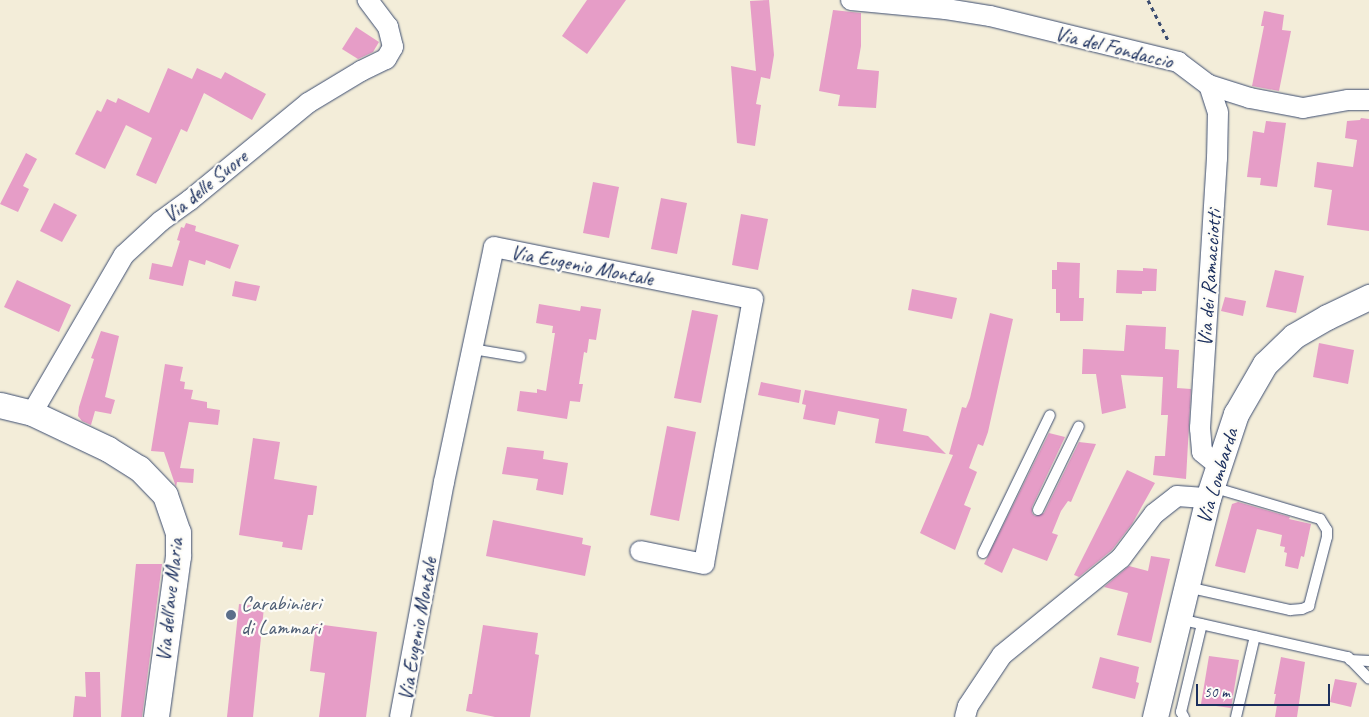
<!DOCTYPE html>
<html>
<head>
<meta charset="utf-8">
<style>
  body { margin:0 }
  #map { position:relative; width:1369px; height:717px; overflow:hidden; background:#f3edd9; font-family:Caveat,sans-serif }
  div>[style] { position:absolute }
  [style*='--x'] { left:calc(var(--x)*1px); top:calc(var(--y)*1px); width:calc(var(--w)*1px); rotate:calc(var(--a)*1deg) }
  .building>* { inset:0; background:#e69dc7 }
  .path>* { height:3px; margin-top:-1.5px; transform-origin:0; background:repeating-linear-gradient(90deg,#3b4c70 0 4px,transparent 0 8px) }
  .roads { filter:drop-shadow(0 0 1px #3b4c70) drop-shadow(0 0 1px #3b4c70) }
  .service>* { height:10px; margin:-5px; padding:0 5px; transform-origin:5px; border-radius:5px; background:#fff }
  .minor>* { height:20px; margin:-10px; padding:0 10px; transform-origin:10px; border-radius:10px; background:#fff }
  .tertiary>* { height:25px; margin:-12.5px; padding:0 12.5px; transform-origin:12.5px; border-radius:12.5px; background:#fff }
  .dots>* { width:14px; height:14px; translate:-50% -50%; box-sizing:border-box; border:2px solid #fdfcf7; border-radius:50% }
  span { translate:-50% -50%; white-space:nowrap; text-align:center; line-height:1.15; -webkit-text-stroke:4.5px #fdfcf7; paint-order:stroke }
  .street-label { font-size:21px; color:#1b2f5e }
  .service-label { font-size:21px; color:#4e5e75 }
  .left { translate:0 -50%; text-align:left }
  .scale { position:absolute; left:1196px; top:684px; width:134px; height:22px; box-sizing:border-box; border:2px solid #1b2f5e; border-top:0; padding-left:6px; font-size:15px; line-height:18px; white-space:nowrap; color:#1b2f5e; -webkit-text-stroke:4px #fdfcf7; paint-order:stroke }
</style>
</head>
<body>
<div id="map">
  <div class="building">
    <i style="clip-path:polygon(587px 0,626px 0,587px 54px,562px 36px)"></i>
    <i style="clip-path:polygon(769px 0,774px 55px,770px 79px,761px 77px,756px 104px,761px 105px,755px 146px,737px 143px,731px 66px,756px 71px,750px 1px)"></i>
    <i style="clip-path:polygon(833px 10px,861px 13px,861px 46px,857px 69px,879px 71px,876px 108px,838px 106px,840px 95px,819px 91px)"></i>
    <i style="clip-path:polygon(1264px 11px,1284px 15px,1282px 30px,1291px 31px,1279px 91px,1252px 86px,1264px 26px,1261px 26px)"></i>
    <i style="clip-path:polygon(356px 27px,379px 42px,373px 52px,358px 59px,342px 49px)"></i>
    <i style="clip-path:polygon(168px 68px,192px 79px,197px 68px,221px 79px,225px 72px,266px 94px,252px 120px,204px 93px,187px 132px,181px 129px,156px 184px,136px 175px,152px 138px,126px 125px,105px 169px,75px 154px,97px 110px,101px 112px,107px 99px,116px 103px,118px 98px,149px 113px)"></i>
    <i style="clip-path:polygon(1361px 118px,1369px 119px,1369px 231px,1327px 225px,1332px 190px,1314px 187px,1317px 162px,1353px 167px,1357px 140px,1345px 138px,1347px 121px,1360px 120px)"></i>
    <i style="clip-path:polygon(1266px 121px,1286px 123px,1277px 187px,1260px 185px,1261px 178px,1247px 177px,1253px 131px,1264px 133px)"></i>
    <i style="clip-path:polygon(26px 153px,37px 159px,23px 186px,29px 189px,18px 212px,0 204px)"></i>
    <i style="clip-path:polygon(593px 182px,619px 187px,609px 238px,583px 233px)"></i>
    <i style="clip-path:polygon(661px 198px,687px 203px,677px 254px,651px 249px)"></i>
    <i style="clip-path:polygon(54px 203px,77px 215px,62px 242px,40px 231px)"></i>
    <i style="clip-path:polygon(741px 214px,768px 219px,758px 270px,732px 265px)"></i>
    <i style="clip-path:polygon(186px 223px,196px 226px,195px 231px,239px 245px,230px 269px,206px 260px,205px 265px,189px 260px,183px 286px,149px 279px,152px 263px,172px 267px,180px 241px,177px 240px,181px 227px,184px 228px)"></i>
    <i style="clip-path:polygon(1057px 262px,1080px 263px,1079px 298px,1084px 298px,1083px 321px,1060px 321px,1060px 313px,1056px 313px,1056px 289px,1052px 289px,1052px 270px,1057px 270px)"></i>
    <i style="clip-path:polygon(1143px 268px,1157px 269px,1156px 291px,1142px 291px,1142px 294px,1116px 293px,1117px 270px,1143px 271px)"></i>
    <i style="clip-path:polygon(1275px 270px,1304px 276px,1296px 313px,1266px 307px)"></i>
    <i style="clip-path:polygon(17px 280px,71px 305px,59px 332px,4px 307px)"></i>
    <i style="clip-path:polygon(235px 281px,260px 286px,256px 301px,232px 296px)"></i>
    <i style="clip-path:polygon(912px 289px,957px 298px,952px 319px,908px 310px)"></i>
    <i style="clip-path:polygon(1225px 297px,1246px 301px,1243px 316px,1221px 311px)"></i>
    <i style="clip-path:polygon(539px 304px,580px 311px,581px 306px,601px 309px,596px 340px,589px 339px,587px 353px,584px 352px,579px 384px,583px 384px,580px 402px,570px 401px,567px 419px,517px 411px,520px 391px,537px 393px,537px 389px,546px 391px,555px 333px,552px 333px,553px 326px,536px 323px)"></i>
    <i style="clip-path:polygon(692px 310px,718px 315px,701px 403px,674px 398px)"></i>
    <i style="clip-path:polygon(990px 313px,1013px 319px,988px 432px,983px 446px,978px 444px,969px 468px,977px 472px,964px 505px,971px 508px,955px 550px,920px 533px,953px 455px,949px 454px,962px 407px,966px 408px,970px 398px)"></i>
    <i style="clip-path:polygon(1126px 325px,1166px 327px,1165px 349px,1179px 350px,1177px 388px,1191px 389px,1186px 479px,1153px 475px,1155px 456px,1165px 456px,1168px 415px,1161px 415px,1163px 377px,1121px 375px,1126px 408px,1102px 414px,1096px 374px,1082px 374px,1083px 349px,1124px 351px)"></i>
    <i style="clip-path:polygon(101px 331px,119px 336px,105px 397px,115px 400px,111px 414px,95px 411px,91px 425px,82px 421px,78px 416px,79px 407px,94px 359px,91px 358px)"></i>
    <i style="clip-path:polygon(1319px 343px,1354px 350px,1348px 384px,1313px 377px)"></i>
    <i style="clip-path:polygon(165px 364px,183px 367px,180px 381px,185px 382px,184px 389px,193px 390px,191px 399px,207px 402px,207px 408px,220px 410px,218px 425px,189px 422px,180px 468px,194px 469px,193px 483px,177px 482px,176px 487px,164px 452px,151px 451px)"></i>
    <i style="clip-path:polygon(761px 382px,801px 390px,799px 403px,758px 395px)"></i>
    <i style="clip-path:polygon(805px 390px,907px 409px,903px 431px,928px 436px,946px 454px,875px 443px,879px 419px,838px 411px,835px 425px,803px 419px,806px 405px,802px 404px)"></i>
    <i style="clip-path:polygon(667px 426px,696px 432px,679px 521px,650px 515px)"></i>
    <i style="clip-path:polygon(1049px 433px,1065px 437px,1032px 507px,1032px 513px,1035px 516px,1044px 513px,1079px 442px,1096px 444px,1071px 502px,1068px 501px,1061px 511px,1052px 533px,1058px 535px,1047px 561px,1013px 548px,1002px 573px,984px 564px)"></i>
    <i style="clip-path:polygon(253px 438px,280px 442px,274px 479px,317px 486px,313px 515px,308px 515px,302px 550px,282px 547px,283px 542px,239px 535px)"></i>
    <i style="clip-path:polygon(507px 447px,544px 451px,543px 459px,568px 463px,563px 495px,536px 490px,538px 479px,502px 474px)"></i>
    <i style="clip-path:polygon(1127px 470px,1155px 483px,1132px 524px,1112px 550px,1079px 577px,1074px 575px)"></i>
    <i style="clip-path:polygon(1238px 502px,1290px 517px,1289px 519px,1311px 524px,1304px 557px,1301px 556px,1298px 569px,1285px 566px,1287px 553px,1284px 552px,1285px 547px,1280px 546px,1282px 535px,1257px 529px,1245px 573px,1215px 566px,1232px 504px)"></i>
    <i style="clip-path:polygon(493px 520px,583px 538px,582px 544px,591px 546px,585px 576px,486px 556px)"></i>
    <i style="clip-path:polygon(1151px 556px,1170px 559px,1151px 643px,1117px 635px,1128px 593px,1104px 587px,1129px 566px,1148px 571px)"></i>
    <i style="clip-path:polygon(136px 564px,162px 564px,142px 717px,121px 717px)"></i>
    <i style="clip-path:polygon(239px 604px,264px 607px,253px 717px,227px 717px)"></i>
    <i style="clip-path:polygon(316px 624px,377px 632px,366px 717px,319px 717px,325px 673px,310px 671px)"></i>
    <i style="clip-path:polygon(483px 625px,538px 633px,535px 654px,539px 655px,530px 717px,495px 717px,466px 711px,469px 694px,472px 694px)"></i>
    <i style="clip-path:polygon(1209px 656px,1239px 660px,1231px 708px,1201px 704px)"></i>
    <i style="clip-path:polygon(1100px 657px,1139px 667px,1136px 682px,1139px 683px,1135px 699px,1092px 688px)"></i>
    <i style="clip-path:polygon(1281px 657px,1305px 662px,1297px 717px,1275px 717px,1277px 705px,1274px 704px,1276px 694px,1274px 694px)"></i>
    <i style="clip-path:polygon(85px 672px,100px 672px,101px 717px,73px 717px,75px 696px,86px 697px)"></i>
    <i style="clip-path:polygon(1335px 679px,1357px 683px,1351px 707px,1330px 702px)"></i>
  </div>
  <div class="path">
    <i style="--x:1148;--y:0;--w:45;--a:63.4"></i>
  </div>
  <div class="roads">
    <div class="service">
      <i style="--x:472;--y:349;--w:49;--a:9.5"></i>
      <i style="--x:1038;--y:510;--w:93;--a:-64"></i>
      <i style="--x:983;--y:553;--w:153;--a:-64.1"></i>
      <i style="--x:1187;--y:587;--w:106;--a:12.6"></i>
      <i style="--x:1290;--y:610;--w:12;--a:-5"></i>
      <i style="--x:1302;--y:609;--w:8;--a:-23"></i>
      <i style="--x:1309;--y:606;--w:71;--a:-75.4"></i>
      <i style="--x:1327;--y:537;--w:7;--a:-90"></i>
      <i style="--x:1327;--y:530;--w:13;--a:-122"></i>
      <i style="--x:1320;--y:519;--w:113;--a:-163.5"></i>
      <i style="--x:1179;--y:619;--w:173;--a:12.7"></i>
      <i style="--x:1348;--y:657;--w:30;--a:46"></i>
      <i style="--x:1350;--y:660;--w:19;--a:3"></i>
      <i style="--x:1184;--y:717;--w:6;--a:-121"></i>
      <i style="--x:1181;--y:712;--w:90;--a:-76.6"></i>
      <i style="--x:1236;--y:717;--w:83;--a:-76.8"></i>
    </div>
    <div class="minor">
      <i style="--x:851;--y:0;--w:95;--a:5.4"></i>
      <i style="--x:946;--y:9;--w:45;--a:9"></i>
      <i style="--x:990;--y:16;--w:194;--a:13.7"></i>
      <i style="--x:1178;--y:62;--w:39;--a:37"></i>
      <i style="--x:1209;--y:85;--w:43;--a:17.6"></i>
      <i style="--x:1250;--y:98;--w:54;--a:10.7"></i>
      <i style="--x:1303;--y:108;--w:46;--a:-10.1"></i>
      <i style="--x:1348;--y:100;--w:21;--a:0"></i>
      <i style="--x:1209;--y:85;--w:28;--a:72"></i>
      <i style="--x:1218;--y:112;--w:46;--a:91.2"></i>
      <i style="--x:1217;--y:158;--w:271;--a:93.6"></i>
      <i style="--x:1200;--y:428;--w:24;--a:85"></i>
      <i style="--x:1202;--y:452;--w:21;--a:39"></i>
      <i style="--x:32;--y:413;--w:183;--a:-59.8"></i>
      <i style="--x:124;--y:255;--w:50;--a:-42.6"></i>
      <i style="--x:161;--y:221;--w:36;--a:-36"></i>
      <i style="--x:190;--y:200;--w:153;--a:-39.4"></i>
      <i style="--x:308;--y:103;--w:62;--a:-31.1"></i>
      <i style="--x:361;--y:71;--w:28;--a:-26"></i>
      <i style="--x:386;--y:59;--w:14;--a:-60"></i>
      <i style="--x:393;--y:47;--w:21;--a:-104"></i>
      <i style="--x:388;--y:27;--w:34;--a:-127"></i>
      <i style="--x:400;--y:717;--w:239;--a:-79.4"></i>
      <i style="--x:444;--y:482;--w:240;--a:-78"></i>
      <i style="--x:494;--y:247;--w:264;--a:11.4"></i>
      <i style="--x:753;--y:299;--w:269;--a:100.5"></i>
      <i style="--x:704;--y:564;--w:65;--a:-168.5"></i>
      <i style="--x:965;--y:717;--w:11;--a:-75"></i>
      <i style="--x:968;--y:706;--w:61;--a:-56.3"></i>
      <i style="--x:1002;--y:655;--w:154;--a:-39.2"></i>
      <i style="--x:1121;--y:558;--w:55;--a:-53.1"></i>
      <i style="--x:1154;--y:514;--w:29;--a:-38"></i>
      <i style="--x:1177;--y:496;--w:31;--a:4"></i>
    </div>
    <div class="tertiary">
      <i style="--x:0;--y:405;--w:33;--a:14"></i>
      <i style="--x:32;--y:413;--w:84;--a:25.3"></i>
      <i style="--x:108;--y:449;--w:36;--a:32"></i>
      <i style="--x:139;--y:468;--w:37;--a:46"></i>
      <i style="--x:165;--y:495;--w:39;--a:71"></i>
      <i style="--x:178;--y:532;--w:24;--a:90"></i>
      <i style="--x:178;--y:556;--w:162;--a:97.8"></i>
      <i style="--x:1155;--y:717;--w:225;--a:-76.4"></i>
      <i style="--x:1208;--y:498;--w:89;--a:-71.6"></i>
      <i style="--x:1236;--y:414;--w:58;--a:-59.9"></i>
      <i style="--x:1265;--y:364;--w:40;--a:-44"></i>
      <i style="--x:1294;--y:336;--w:38;--a:-30"></i>
      <i style="--x:1327;--y:317;--w:47;--a:-25.5"></i>
    </div>
  </div>
  <div class="dots">
    <i style="left:231px;top:615px;background:#5c6f8a"></i>
  </div>
  <div class="street-label">
    <span style="left:1114px;top:47px;rotate:14deg">Via del Fondaccio</span>
    <span style="left:205px;top:186px;rotate:-39deg">Via delle Suore</span>
    <span style="left:582px;top:265px;rotate:11deg">Via Eugenio Montale</span>
    <span style="left:1209px;top:278px;rotate:-86deg">Via dei Ramacciotti</span>
    <span style="left:1217px;top:476px;rotate:-73deg">Via Lombarda</span>
    <span style="left:169px;top:600px;rotate:-84deg">Via dell'ave Maria</span>
    <span style="left:417px;top:629px;rotate:-80deg">Via Eugenio Montale</span>
  </div>
  <div class="service-label">
    <span class="left" style="left:241px;top:615px">Carabinieri<br>di Lammari</span>
  </div>
  <div class="scale">50 m</div>
</div>
</body>
</html>
